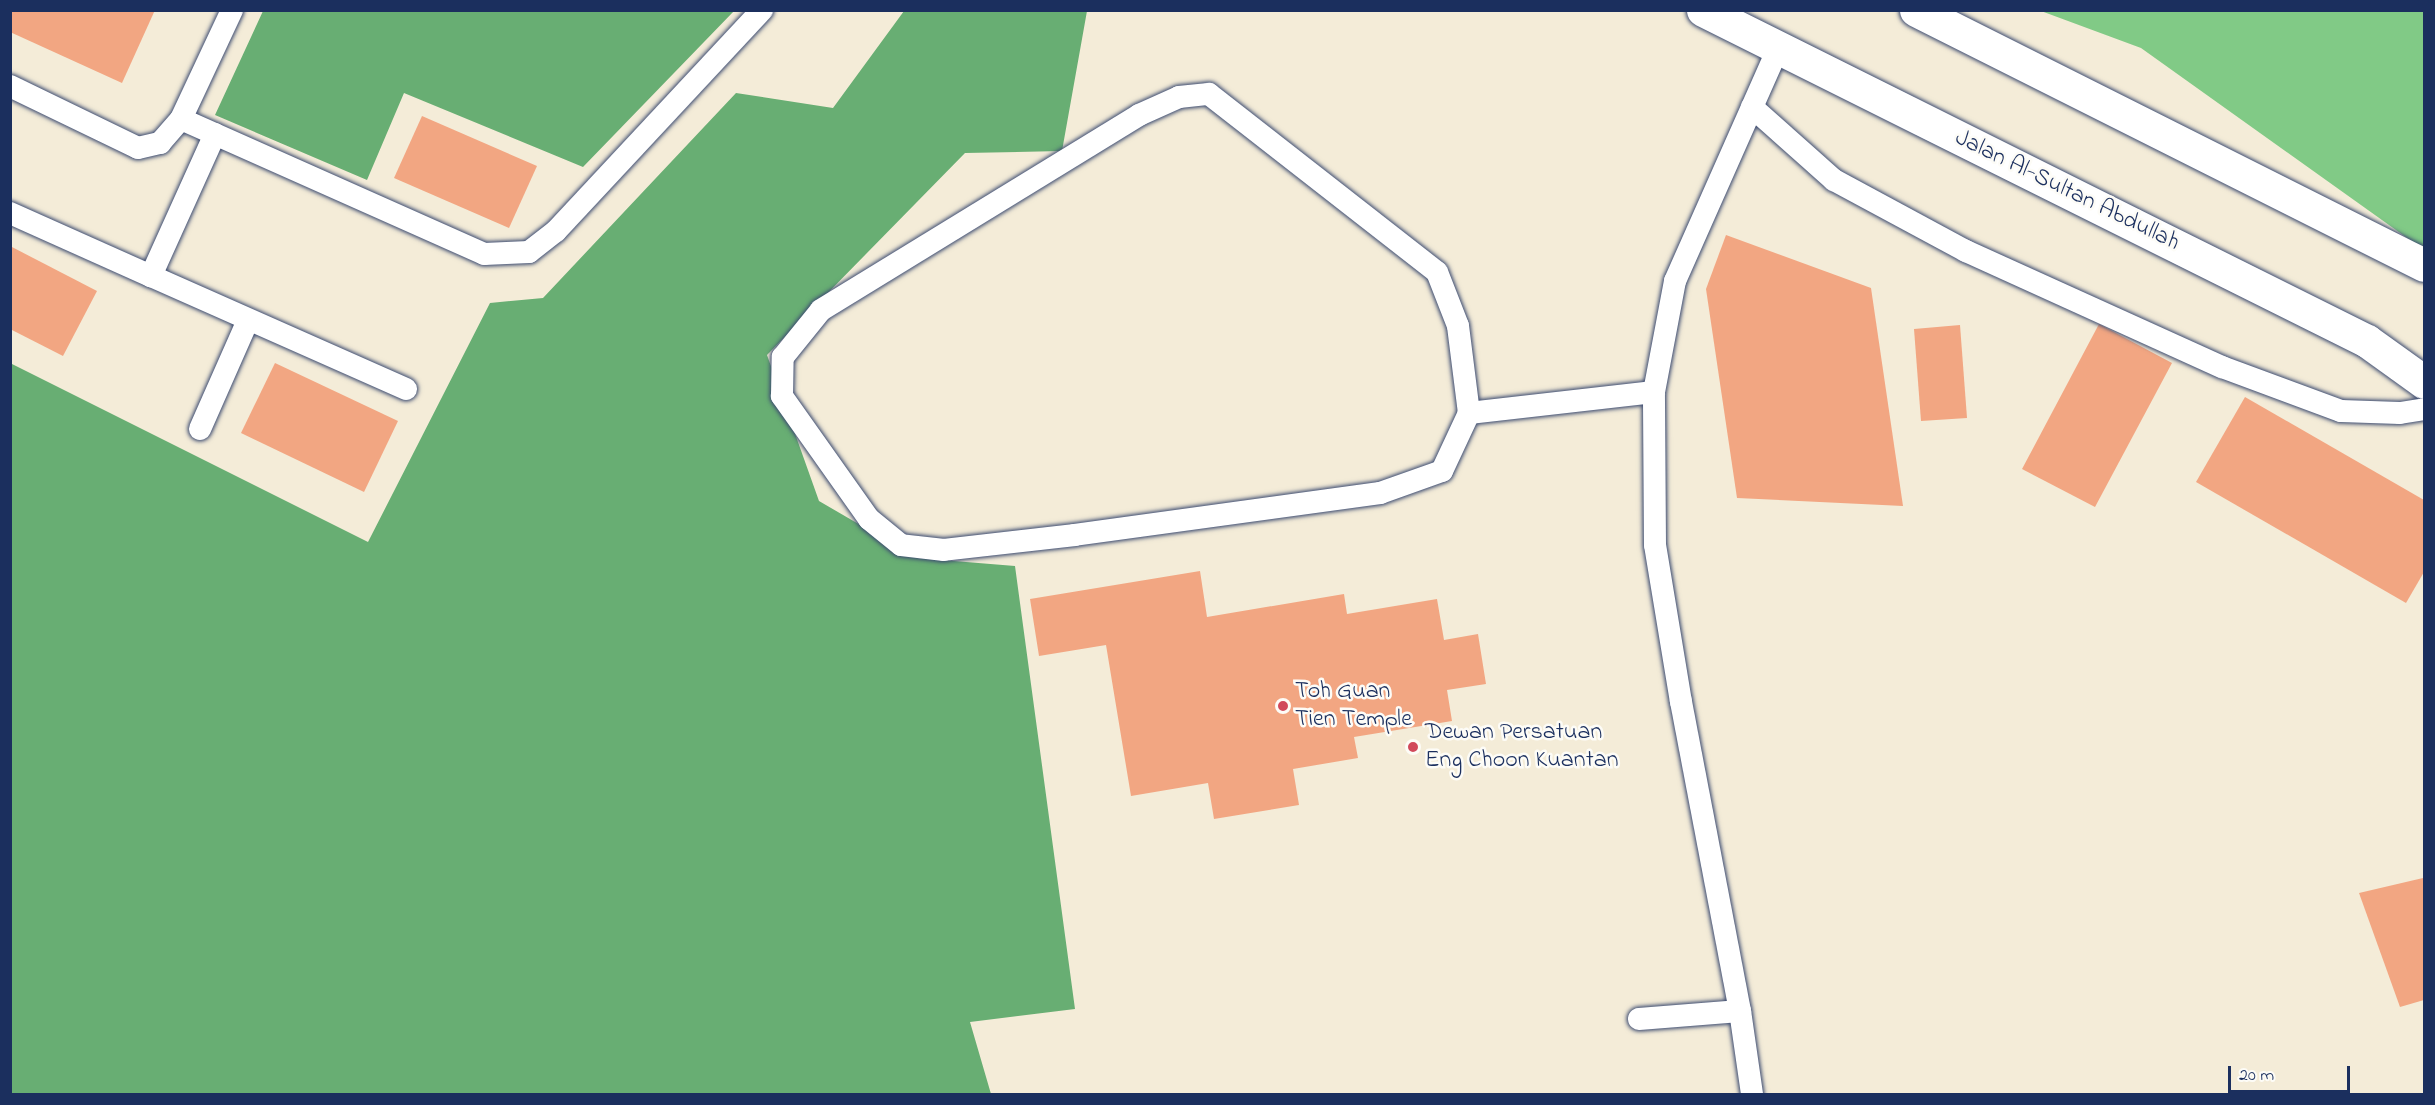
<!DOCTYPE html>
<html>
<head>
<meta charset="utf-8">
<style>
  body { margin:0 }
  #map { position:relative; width:2435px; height:1105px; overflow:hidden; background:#f4ecd8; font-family:"Indie Flower",sans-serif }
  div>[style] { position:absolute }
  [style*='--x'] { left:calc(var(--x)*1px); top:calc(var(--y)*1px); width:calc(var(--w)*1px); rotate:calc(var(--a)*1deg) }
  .green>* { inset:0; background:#81ca86 }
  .forest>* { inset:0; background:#68ae73 }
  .building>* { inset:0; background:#f2a682 }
  .roads { filter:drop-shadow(0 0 2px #3c4b70) drop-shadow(0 0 2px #3c4b70) }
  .lane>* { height:22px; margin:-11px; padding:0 11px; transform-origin:11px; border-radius:11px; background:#fff }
  .primary>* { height:33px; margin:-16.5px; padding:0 16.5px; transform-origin:16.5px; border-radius:16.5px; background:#fff }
  .dots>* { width:16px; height:16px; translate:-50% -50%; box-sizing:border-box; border:3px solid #fdfcf7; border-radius:50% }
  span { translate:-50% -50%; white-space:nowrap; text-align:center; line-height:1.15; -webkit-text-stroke:5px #fdfcf7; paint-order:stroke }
  .street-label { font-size:24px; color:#1b2f5e }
  .poi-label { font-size:24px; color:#1b2f5e }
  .left { translate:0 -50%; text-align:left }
  .frame { position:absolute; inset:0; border:12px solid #1b2f5e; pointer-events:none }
  .scale { position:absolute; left:2228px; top:1066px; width:122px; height:27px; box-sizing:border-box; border:3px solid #1b2f5e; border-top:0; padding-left:8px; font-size:18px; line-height:21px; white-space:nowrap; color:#1b2f5e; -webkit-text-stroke:4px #fdfcf7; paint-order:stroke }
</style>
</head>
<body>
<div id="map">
  <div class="green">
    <i style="clip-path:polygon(2041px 11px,2424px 11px,2424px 250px,2141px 48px)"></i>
  </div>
  <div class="forest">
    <i style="clip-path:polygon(263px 11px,263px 10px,734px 11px,583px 167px,404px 93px,367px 180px,215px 115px)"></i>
    <i style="clip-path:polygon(904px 11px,1087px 11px,1062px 151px,965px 153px,767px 355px,819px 501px,917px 558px,1015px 566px,1075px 1009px,970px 1022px,991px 1094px,11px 1094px,10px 363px,368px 542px,490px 303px,543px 298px,736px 93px,833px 108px)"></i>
  </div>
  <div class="building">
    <i style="clip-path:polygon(10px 10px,155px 10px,122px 83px,10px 32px)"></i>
    <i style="clip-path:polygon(422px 116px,537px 166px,509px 228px,394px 178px)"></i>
    <i style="clip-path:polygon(1726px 235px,1871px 288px,1903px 506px,1737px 498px,1706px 289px)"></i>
    <i style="clip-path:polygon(10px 246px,97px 291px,63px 356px,10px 329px)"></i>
    <i style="clip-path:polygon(2099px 324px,2172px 363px,2095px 507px,2022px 469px)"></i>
    <i style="clip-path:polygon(1960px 325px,1967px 418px,1921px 421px,1914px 329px)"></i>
    <i style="clip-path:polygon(275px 363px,398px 421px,364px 492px,241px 433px)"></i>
    <i style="clip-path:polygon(2245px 397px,2424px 500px,2424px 572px,2406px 603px,2196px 482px)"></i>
    <i style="clip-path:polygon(1200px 571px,1207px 617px,1344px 594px,1347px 614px,1437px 599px,1444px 640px,1478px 634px,1486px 684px,1447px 690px,1452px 721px,1354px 737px,1358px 758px,1293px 769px,1299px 805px,1214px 819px,1208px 783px,1131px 796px,1106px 645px,1039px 656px,1030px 599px)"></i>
    <i style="clip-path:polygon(2423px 878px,2424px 1000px,2400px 1007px,2359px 893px)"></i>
  </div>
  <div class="roads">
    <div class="lane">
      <i style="--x:10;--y:86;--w:142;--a:25.8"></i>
      <i style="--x:138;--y:148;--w:23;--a:-13"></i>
      <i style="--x:160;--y:143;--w:32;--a:-49"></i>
      <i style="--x:181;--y:119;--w:120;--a:-64.9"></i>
      <i style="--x:1209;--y:94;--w:289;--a:38"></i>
      <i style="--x:1437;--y:272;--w:58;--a:68.7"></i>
      <i style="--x:1458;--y:326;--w:88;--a:82.8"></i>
      <i style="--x:1469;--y:413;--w:64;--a:115"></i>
      <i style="--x:1442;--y:471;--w:66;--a:160.5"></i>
      <i style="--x:1380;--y:493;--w:308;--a:172.2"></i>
      <i style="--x:1075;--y:535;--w:132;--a:173.5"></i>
      <i style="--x:944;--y:550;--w:43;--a:-173.4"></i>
      <i style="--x:901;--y:545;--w:41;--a:-140.9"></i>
      <i style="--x:869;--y:519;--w:151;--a:-125.3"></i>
      <i style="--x:782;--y:396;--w:39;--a:-89"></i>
      <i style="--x:783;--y:357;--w:60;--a:-51"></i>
      <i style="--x:821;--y:310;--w:373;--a:-31.5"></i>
      <i style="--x:1139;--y:115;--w:44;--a:-24.2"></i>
      <i style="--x:1179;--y:97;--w:30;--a:-6"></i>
      <i style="--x:1752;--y:107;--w:110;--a:41.7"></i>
      <i style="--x:1834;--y:180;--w:150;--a:28.3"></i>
      <i style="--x:1966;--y:251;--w:281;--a:24.4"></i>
      <i style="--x:2222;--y:367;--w:127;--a:20.3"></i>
      <i style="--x:2341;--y:411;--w:59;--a:1.9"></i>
      <i style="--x:2400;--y:413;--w:24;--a:-9"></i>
      <i style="--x:181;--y:119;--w:332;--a:24"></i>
      <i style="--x:484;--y:254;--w:45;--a:-2.5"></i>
      <i style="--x:529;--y:252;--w:34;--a:-38"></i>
      <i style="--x:556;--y:231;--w:302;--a:-47"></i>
      <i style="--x:215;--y:134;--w:156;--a:114.3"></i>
      <i style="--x:151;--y:276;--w:279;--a:23.9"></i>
      <i style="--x:10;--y:213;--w:154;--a:24.1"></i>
      <i style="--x:1469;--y:413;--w:186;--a:-6.5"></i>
      <i style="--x:200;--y:429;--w:119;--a:-66.2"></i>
      <i style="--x:1639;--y:1019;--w:101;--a:-4.5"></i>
      <i style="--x:1752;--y:1094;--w:84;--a:-98.2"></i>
      <i style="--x:1740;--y:1011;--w:315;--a:-100.8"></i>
      <i style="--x:1681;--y:702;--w:159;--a:-99.4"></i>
      <i style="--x:1655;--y:545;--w:153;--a:-90.4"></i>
      <i style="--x:1654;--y:392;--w:113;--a:-79.3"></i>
      <i style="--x:1675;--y:281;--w:254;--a:-66.1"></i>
    </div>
    <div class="primary">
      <i style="--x:1703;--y:10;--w:742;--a:26.5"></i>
      <i style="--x:2367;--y:341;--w:70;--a:35.7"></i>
      <i style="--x:1916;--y:10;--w:568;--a:26.66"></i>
    </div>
  </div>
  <div class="dots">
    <i style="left:1283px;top:706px;background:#d1495b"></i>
    <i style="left:1413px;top:747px;background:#d1495b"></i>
  </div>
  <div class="street-label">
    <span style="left:2067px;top:191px;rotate:26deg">Jalan Al-Sultan Abdullah</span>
  </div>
  <div class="poi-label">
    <span class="left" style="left:1295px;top:706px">Toh Guan<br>Tien Temple</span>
    <span class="left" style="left:1425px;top:747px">Dewan Persatuan<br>Eng Choon Kuantan</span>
  </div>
  <div class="frame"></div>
  <div class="scale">20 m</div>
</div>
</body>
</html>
